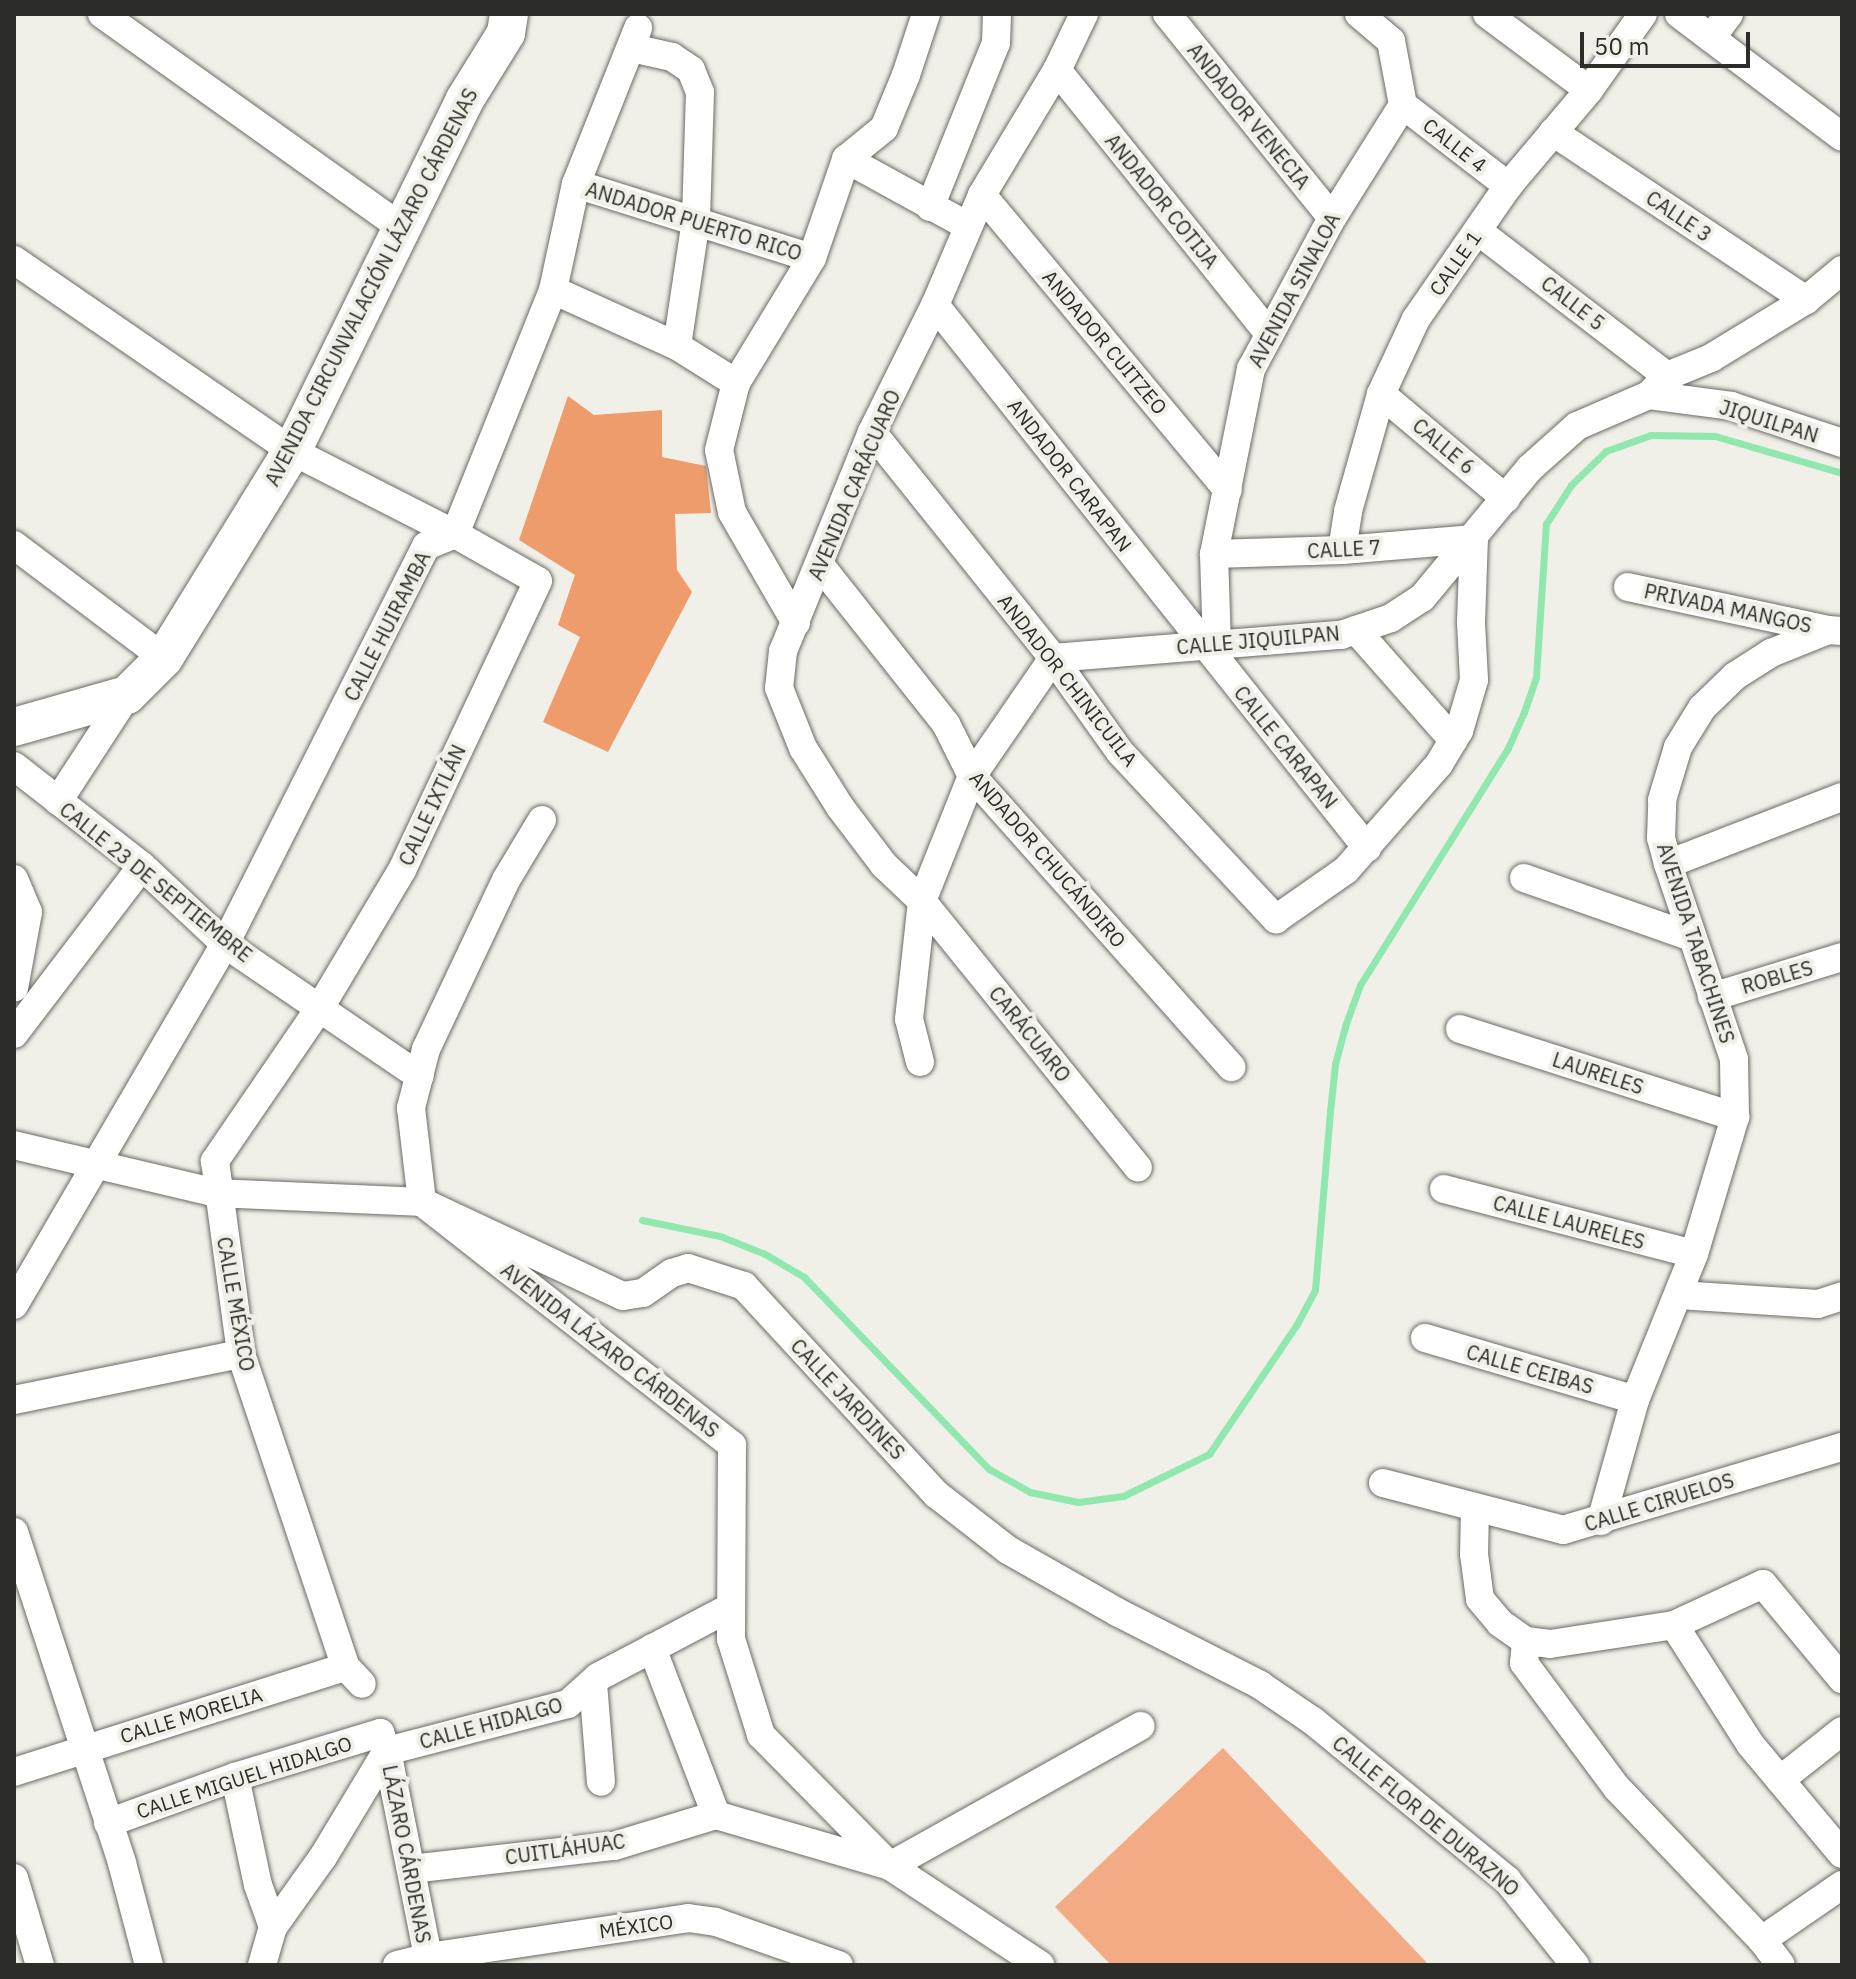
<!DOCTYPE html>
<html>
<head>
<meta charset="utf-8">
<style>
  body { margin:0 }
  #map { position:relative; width:1856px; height:1979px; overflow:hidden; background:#f0f0e9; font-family:"IBM Plex Sans",sans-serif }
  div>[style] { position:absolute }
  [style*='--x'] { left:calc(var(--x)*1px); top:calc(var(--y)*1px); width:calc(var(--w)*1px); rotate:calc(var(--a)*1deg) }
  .green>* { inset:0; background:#f2ab84 }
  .forest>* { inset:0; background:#ee9c6c }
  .stream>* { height:7px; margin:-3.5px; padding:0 3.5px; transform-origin:3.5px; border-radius:3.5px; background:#91e8ae }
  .roads { filter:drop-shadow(0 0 2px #6b6a64) drop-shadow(0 0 2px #6b6a64) }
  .street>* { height:28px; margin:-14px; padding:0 14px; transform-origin:14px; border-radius:14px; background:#fff }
  .secondary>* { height:38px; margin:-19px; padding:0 19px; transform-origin:19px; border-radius:19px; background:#fff }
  span { translate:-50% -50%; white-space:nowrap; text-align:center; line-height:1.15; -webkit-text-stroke:8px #f0f0e9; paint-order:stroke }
  .street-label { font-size:20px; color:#2c2c29 }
  .frame { position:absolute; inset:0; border:16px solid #2c2c29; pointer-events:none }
  .scale { position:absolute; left:1580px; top:32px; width:170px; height:36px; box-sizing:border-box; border:4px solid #2c2c29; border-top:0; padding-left:10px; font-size:24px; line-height:28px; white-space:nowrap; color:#2c2c29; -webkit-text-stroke:6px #f0f0e9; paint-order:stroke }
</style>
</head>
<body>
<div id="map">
  <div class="green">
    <i style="clip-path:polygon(1223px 1748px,1429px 1965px,1111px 1965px,1055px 1907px)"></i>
  </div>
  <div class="forest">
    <i style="clip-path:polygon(568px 396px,594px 415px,662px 410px,662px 457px,706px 466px,711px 513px,675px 514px,677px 570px,692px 592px,608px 752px,543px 722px,580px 637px,558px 625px,575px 575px,519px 540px)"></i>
  </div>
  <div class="stream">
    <i style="--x:642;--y:1220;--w:80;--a:11.6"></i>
    <i style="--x:720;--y:1236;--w:48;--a:21.8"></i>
    <i style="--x:765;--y:1254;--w:45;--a:30.5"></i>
    <i style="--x:804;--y:1277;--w:267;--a:46.1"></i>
    <i style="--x:989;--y:1469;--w:47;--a:29.3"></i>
    <i style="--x:1030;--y:1492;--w:49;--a:11.8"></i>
    <i style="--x:1078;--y:1502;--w:45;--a:-7.6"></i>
    <i style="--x:1123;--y:1496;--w:96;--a:-26"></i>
    <i style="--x:1209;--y:1454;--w:157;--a:-55.9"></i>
    <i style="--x:1297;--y:1324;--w:38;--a:-62"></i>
    <i style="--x:1315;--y:1290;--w:180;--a:-85.2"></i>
    <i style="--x:1330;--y:1111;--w:47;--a:-83.9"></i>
    <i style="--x:1335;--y:1064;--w:39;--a:-75"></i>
    <i style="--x:1345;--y:1026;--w:44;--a:-69.9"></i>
    <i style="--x:1360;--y:985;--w:279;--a:-58"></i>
    <i style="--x:1508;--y:748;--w:39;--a:-66"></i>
    <i style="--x:1524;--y:712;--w:37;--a:-71"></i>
    <i style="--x:1536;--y:677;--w:153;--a:-86.3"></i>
    <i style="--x:1546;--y:524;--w:46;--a:-57.3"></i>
    <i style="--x:1571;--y:485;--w:49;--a:-44.2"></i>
    <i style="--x:1606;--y:451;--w:48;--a:-19.6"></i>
    <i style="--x:1651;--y:435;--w:64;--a:0.9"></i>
    <i style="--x:1715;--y:436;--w:132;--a:16.2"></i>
  </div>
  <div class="roads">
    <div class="street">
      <i style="--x:102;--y:14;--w:370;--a:35.5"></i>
      <i style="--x:1084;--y:14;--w:62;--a:115.7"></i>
      <i style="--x:1057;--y:70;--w:146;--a:121"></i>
      <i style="--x:982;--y:195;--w:120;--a:113.1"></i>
      <i style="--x:935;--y:305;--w:142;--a:116.4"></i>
      <i style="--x:872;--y:432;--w:236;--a:112.1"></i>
      <i style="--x:783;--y:651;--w:37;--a:96"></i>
      <i style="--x:779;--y:688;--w:65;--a:68.2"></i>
      <i style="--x:803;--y:748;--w:70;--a:57.9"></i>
      <i style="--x:840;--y:807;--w:73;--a:52.8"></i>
      <i style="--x:884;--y:865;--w:52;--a:43.5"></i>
      <i style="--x:922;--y:901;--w:343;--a:51"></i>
      <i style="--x:1167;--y:14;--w:262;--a:51"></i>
      <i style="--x:1487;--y:14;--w:127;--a:36.7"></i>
      <i style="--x:1679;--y:14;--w:204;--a:37"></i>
      <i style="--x:1711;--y:38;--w:30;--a:-53"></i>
      <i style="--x:632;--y:48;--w:41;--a:12.7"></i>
      <i style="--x:672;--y:57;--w:23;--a:34"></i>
      <i style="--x:691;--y:70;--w:24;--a:68"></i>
      <i style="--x:700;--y:92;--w:128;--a:91.8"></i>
      <i style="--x:696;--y:220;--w:127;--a:98.6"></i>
      <i style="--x:1057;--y:70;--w:336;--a:51.2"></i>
      <i style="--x:1403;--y:105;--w:133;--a:37.6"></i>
      <i style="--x:1553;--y:132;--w:304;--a:33.6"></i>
      <i style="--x:846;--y:159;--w:139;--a:28.8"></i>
      <i style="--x:576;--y:184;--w:247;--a:17.4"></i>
      <i style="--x:982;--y:195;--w:384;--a:50.2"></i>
      <i style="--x:930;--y:207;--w:177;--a:-68.1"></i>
      <i style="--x:996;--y:43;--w:29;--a:-88"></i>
      <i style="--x:1478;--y:231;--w:238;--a:37.5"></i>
      <i style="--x:14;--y:260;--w:337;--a:34.5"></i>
      <i style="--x:292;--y:451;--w:183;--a:27"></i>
      <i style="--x:455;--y:534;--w:95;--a:29.5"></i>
      <i style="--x:538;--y:581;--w:319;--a:115.2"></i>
      <i style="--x:402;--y:870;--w:158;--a:120.8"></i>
      <i style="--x:321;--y:1006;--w:188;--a:124.4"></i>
      <i style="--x:215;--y:1161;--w:195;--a:82.3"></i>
      <i style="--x:241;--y:1354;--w:330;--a:71.5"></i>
      <i style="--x:553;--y:290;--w:136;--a:24.3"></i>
      <i style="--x:677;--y:346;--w:70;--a:32.1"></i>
      <i style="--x:935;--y:305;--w:694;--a:51.49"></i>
      <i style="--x:1381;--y:394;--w:163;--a:40"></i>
      <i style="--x:1649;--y:395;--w:83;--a:7.6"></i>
      <i style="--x:1731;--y:406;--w:117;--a:18.4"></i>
      <i style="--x:872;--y:432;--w:290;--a:51.3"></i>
      <i style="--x:1053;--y:658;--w:115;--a:54.5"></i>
      <i style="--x:1120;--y:752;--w:229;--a:47"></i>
      <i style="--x:1276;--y:919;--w:85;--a:-35"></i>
      <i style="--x:1346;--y:870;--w:141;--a:-48.7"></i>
      <i style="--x:1439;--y:764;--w:39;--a:-59"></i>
      <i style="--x:1459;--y:731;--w:53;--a:-73.6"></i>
      <i style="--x:1474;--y:680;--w:57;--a:-93"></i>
      <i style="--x:1471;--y:623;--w:84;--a:-88"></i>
      <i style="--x:1474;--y:539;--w:132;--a:175.2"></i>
      <i style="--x:1342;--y:550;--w:128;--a:178.2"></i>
      <i style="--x:14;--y:545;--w:188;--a:37"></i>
      <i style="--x:1342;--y:550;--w:39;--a:-81"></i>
      <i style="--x:1348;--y:511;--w:122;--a:-74.2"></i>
      <i style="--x:1381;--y:394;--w:83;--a:-65"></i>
      <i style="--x:1416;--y:319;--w:162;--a:-55.3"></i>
      <i style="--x:1508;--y:186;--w:126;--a:-49.8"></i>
      <i style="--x:1589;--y:90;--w:93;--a:-54.6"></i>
      <i style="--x:820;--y:565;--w:203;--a:51.6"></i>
      <i style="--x:946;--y:724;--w:58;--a:63.4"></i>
      <i style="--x:972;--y:776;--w:390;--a:48.3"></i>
      <i style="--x:1628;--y:587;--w:205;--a:12.1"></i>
      <i style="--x:796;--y:623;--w:128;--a:-120"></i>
      <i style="--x:732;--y:512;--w:63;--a:-101.8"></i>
      <i style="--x:719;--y:450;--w:69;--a:-75.8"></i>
      <i style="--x:736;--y:383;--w:146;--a:-58.7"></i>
      <i style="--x:812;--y:258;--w:105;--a:-71"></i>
      <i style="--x:846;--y:159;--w:49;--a:-39.2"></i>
      <i style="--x:884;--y:128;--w:57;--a:-67.5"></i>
      <i style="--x:906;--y:75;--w:64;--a:-71.8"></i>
      <i style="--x:1356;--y:630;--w:147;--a:48.6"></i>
      <i style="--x:1217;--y:645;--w:91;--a:-91.9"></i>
      <i style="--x:1214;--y:554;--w:189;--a:-78.7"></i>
      <i style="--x:1251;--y:369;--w:171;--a:-61.8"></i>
      <i style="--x:1332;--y:218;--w:133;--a:-57.9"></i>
      <i style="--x:1403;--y:105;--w:65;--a:-100.6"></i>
      <i style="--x:1391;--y:41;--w:42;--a:-139.8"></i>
      <i style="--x:14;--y:766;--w:162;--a:38"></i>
      <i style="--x:142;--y:866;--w:114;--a:43.2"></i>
      <i style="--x:225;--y:944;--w:235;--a:34.2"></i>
      <i style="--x:58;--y:801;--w:126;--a:-56.9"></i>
      <i style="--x:542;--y:820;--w:70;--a:121"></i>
      <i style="--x:506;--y:880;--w:187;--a:115.3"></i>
      <i style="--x:426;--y:1049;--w:61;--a:104.3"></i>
      <i style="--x:411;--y:1108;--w:95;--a:83.3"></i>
      <i style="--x:422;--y:1202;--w:394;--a:38.1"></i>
      <i style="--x:732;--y:1445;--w:194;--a:90.3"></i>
      <i style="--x:731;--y:1639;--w:101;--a:72.6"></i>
      <i style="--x:761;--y:1735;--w:184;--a:45.4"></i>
      <i style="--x:890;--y:1866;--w:180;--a:33.4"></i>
      <i style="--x:1668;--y:864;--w:186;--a:-21.1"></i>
      <i style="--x:1524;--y:878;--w:178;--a:19.4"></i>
      <i style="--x:14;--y:879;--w:36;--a:67"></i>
      <i style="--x:28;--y:912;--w:77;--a:100.4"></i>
      <i style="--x:1712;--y:997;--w:136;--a:-17.1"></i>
      <i style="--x:1460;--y:1029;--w:289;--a:17.7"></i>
      <i style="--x:14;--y:1034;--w:211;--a:-52.7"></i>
      <i style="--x:920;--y:1062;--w:44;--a:-104.3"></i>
      <i style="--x:909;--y:1019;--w:119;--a:-83.7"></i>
      <i style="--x:922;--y:901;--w:135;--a:-68.2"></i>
      <i style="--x:972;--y:776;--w:143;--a:-55.5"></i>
      <i style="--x:1053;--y:658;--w:289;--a:-4.6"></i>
      <i style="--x:1341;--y:635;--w:53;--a:-18.8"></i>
      <i style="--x:1391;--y:618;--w:37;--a:-33"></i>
      <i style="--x:1422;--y:598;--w:169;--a:-50.3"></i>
      <i style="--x:1530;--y:468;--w:63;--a:-41.8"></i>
      <i style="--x:1577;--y:426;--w:78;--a:-23.3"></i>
      <i style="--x:1649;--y:395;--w:26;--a:-47"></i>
      <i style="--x:1667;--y:376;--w:48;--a:-22.2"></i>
      <i style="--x:1711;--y:358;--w:111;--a:-31.4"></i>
      <i style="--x:1806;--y:300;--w:47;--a:-39.8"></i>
      <i style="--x:14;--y:1145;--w:209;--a:13.3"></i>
      <i style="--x:217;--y:1193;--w:205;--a:2.5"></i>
      <i style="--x:422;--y:1202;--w:222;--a:25.1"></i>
      <i style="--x:623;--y:1296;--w:20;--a:-9"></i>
      <i style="--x:643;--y:1293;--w:35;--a:-35"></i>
      <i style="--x:672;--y:1273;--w:17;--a:-17"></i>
      <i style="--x:688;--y:1268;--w:59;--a:17.8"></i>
      <i style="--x:744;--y:1286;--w:283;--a:47.3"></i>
      <i style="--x:936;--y:1494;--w:91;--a:37.9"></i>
      <i style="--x:1008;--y:1550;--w:125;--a:29.6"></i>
      <i style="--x:1117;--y:1612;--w:161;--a:27"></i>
      <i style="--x:1260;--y:1685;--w:64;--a:34.2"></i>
      <i style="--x:1313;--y:1721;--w:251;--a:39.3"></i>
      <i style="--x:1507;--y:1880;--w:109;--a:51.3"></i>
      <i style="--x:1444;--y:1189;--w:258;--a:14.6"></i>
      <i style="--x:1679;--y:1295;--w:139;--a:3.7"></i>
      <i style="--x:1818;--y:1304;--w:25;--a:-18"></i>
      <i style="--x:14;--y:1305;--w:418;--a:-59.7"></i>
      <i style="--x:225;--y:944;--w:446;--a:-63.2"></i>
      <i style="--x:426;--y:546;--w:31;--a:-22"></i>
      <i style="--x:455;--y:534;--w:263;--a:-68.1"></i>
      <i style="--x:553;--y:290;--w:108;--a:-77.8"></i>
      <i style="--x:576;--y:184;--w:168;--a:-68.3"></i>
      <i style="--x:1425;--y:1338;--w:219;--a:16.4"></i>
      <i style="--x:14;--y:1400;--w:232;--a:-11.5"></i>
      <i style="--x:1383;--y:1483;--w:186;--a:14.6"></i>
      <i style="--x:1563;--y:1530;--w:291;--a:-16.6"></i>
      <i style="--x:1475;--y:1508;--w:46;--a:91.2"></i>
      <i style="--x:1474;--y:1554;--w:45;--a:82.4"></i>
      <i style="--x:1480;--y:1599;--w:31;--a:50"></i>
      <i style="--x:1500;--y:1623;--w:32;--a:35"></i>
      <i style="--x:1526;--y:1641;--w:24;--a:7"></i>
      <i style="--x:1550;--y:1644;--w:125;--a:-8.7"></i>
      <i style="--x:1674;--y:1625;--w:98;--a:-24.7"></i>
      <i style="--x:1763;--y:1584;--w:124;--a:50.3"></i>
      <i style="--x:1601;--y:1521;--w:126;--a:-74.3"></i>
      <i style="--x:1635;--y:1400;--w:157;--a:-68"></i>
      <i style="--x:1694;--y:1254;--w:143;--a:-73.3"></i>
      <i style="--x:1735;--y:1117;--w:58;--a:-91"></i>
      <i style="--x:1734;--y:1059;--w:206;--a:-108.7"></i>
      <i style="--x:1668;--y:864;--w:27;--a:-105"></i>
      <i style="--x:1661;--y:838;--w:38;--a:-88"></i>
      <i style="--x:1662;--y:800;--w:55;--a:-73.2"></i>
      <i style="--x:1678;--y:747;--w:46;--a:-58.4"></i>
      <i style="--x:1702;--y:708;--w:46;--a:-44.1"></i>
      <i style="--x:1735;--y:676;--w:43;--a:-32.6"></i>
      <i style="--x:1771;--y:653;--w:61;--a:-22"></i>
      <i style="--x:1828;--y:630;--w:14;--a:4"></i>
      <i style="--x:14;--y:1532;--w:348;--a:71.9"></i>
      <i style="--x:122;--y:1863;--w:106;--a:75.2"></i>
      <i style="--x:1674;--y:1625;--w:141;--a:57.4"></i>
      <i style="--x:1750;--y:1744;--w:143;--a:50.1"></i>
      <i style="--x:1526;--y:1641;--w:22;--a:95"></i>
      <i style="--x:1524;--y:1663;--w:156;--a:53.4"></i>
      <i style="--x:1617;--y:1788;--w:210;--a:46.4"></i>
      <i style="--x:1762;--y:1940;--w:31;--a:53"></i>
      <i style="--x:652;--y:1648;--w:179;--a:69"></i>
      <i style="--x:593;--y:1683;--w:99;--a:85.4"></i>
      <i style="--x:387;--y:1751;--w:210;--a:78.7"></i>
      <i style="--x:14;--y:1772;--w:348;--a:-17.6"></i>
      <i style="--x:346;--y:1667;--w:23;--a:47"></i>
      <i style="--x:235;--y:1777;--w:110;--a:78"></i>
      <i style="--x:258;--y:1885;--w:45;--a:70.3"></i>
      <i style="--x:1780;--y:1780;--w:79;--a:-38.3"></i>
      <i style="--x:716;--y:1815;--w:181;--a:16.3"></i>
      <i style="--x:890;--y:1866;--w:287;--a:-29.2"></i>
      <i style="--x:108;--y:1823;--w:135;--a:-19.9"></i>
      <i style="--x:235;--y:1777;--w:152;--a:-16.9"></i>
      <i style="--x:380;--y:1733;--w:19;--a:69"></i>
      <i style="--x:387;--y:1751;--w:187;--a:-14.6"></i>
      <i style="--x:568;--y:1704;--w:40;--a:-42"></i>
      <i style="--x:598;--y:1677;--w:150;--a:-27.8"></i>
      <i style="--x:411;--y:1869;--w:204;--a:-6.5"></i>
      <i style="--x:614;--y:1846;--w:107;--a:-16.9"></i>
      <i style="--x:14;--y:1878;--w:91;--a:73.4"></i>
      <i style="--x:1762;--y:1940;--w:97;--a:-34.5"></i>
      <i style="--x:262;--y:1965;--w:40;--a:-74"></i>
      <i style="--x:273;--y:1927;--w:86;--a:-54.5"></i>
      <i style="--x:323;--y:1857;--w:124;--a:-58.9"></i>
      <i style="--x:397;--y:1965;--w:32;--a:-14"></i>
      <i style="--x:428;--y:1957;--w:263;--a:-8.5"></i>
      <i style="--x:688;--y:1918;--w:28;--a:8"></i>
      <i style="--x:716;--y:1922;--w:130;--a:19.3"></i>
    </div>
    <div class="secondary">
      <i style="--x:14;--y:727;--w:117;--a:-15.8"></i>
      <i style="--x:127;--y:695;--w:52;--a:-45"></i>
      <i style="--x:164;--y:658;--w:243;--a:-58.3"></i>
      <i style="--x:292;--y:451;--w:390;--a:-63.8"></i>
      <i style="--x:464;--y:101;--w:80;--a:-58.3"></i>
      <i style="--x:506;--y:33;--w:19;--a:-81"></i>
    </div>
  </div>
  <div class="street-label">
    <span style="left:1249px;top:116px;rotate:51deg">ANDADOR VENECIA</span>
    <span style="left:1455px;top:145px;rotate:38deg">CALLE 4</span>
    <span style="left:1162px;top:201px;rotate:51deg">ANDADOR COTIJA</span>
    <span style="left:1679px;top:216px;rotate:34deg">CALLE 3</span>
    <span style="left:694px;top:221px;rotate:17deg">ANDADOR PUERTO RICO</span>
    <span style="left:1455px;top:263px;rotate:-55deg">CALLE 1</span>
    <span style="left:371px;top:287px;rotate:-63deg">AVENIDA CIRCUNVALACIÓN LÁZARO CÁRDENAS</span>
    <span style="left:1294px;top:290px;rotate:-62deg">AVENIDA SINALOA</span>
    <span style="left:1573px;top:303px;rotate:38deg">CALLE 5</span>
    <span style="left:1105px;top:342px;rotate:50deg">ANDADOR CUITZEO</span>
    <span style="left:1769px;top:421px;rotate:17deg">JIQUILPAN</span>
    <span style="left:1444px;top:446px;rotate:40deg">CALLE 6</span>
    <span style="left:1070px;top:475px;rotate:52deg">ANDADOR CARAPAN</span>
    <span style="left:854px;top:485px;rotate:-67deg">AVENIDA CARÁCUARO</span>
    <span style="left:1344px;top:549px;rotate:-3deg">CALLE 7</span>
    <span style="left:1728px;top:608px;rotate:12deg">PRIVADA MANGOS</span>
    <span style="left:387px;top:626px;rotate:-63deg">CALLE HUIRAMBA</span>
    <span style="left:1258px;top:640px;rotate:-5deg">CALLE JIQUILPAN</span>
    <span style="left:1068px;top:680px;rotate:52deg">ANDADOR CHINICUILA</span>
    <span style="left:1286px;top:747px;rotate:51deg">CALLE CARAPAN</span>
    <span style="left:432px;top:805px;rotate:-65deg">CALLE IXTLÁN</span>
    <span style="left:1048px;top:859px;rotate:49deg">ANDADOR CHUCÁNDIRO</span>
    <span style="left:156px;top:882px;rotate:39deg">CALLE 23 DE SEPTIEMBRE</span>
    <span style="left:1696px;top:943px;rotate:72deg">AVENIDA TABACHINES</span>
    <span style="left:1777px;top:977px;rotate:-16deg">ROBLES</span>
    <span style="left:1030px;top:1034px;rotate:51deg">CARÁCUARO</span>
    <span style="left:1598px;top:1073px;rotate:18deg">LAURELES</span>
    <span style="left:1569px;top:1222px;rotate:15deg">CALLE LAURELES</span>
    <span style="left:236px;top:1304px;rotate:80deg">CALLE MÉXICO</span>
    <span style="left:610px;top:1350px;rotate:38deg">AVENIDA LÁZARO CÁRDENAS</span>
    <span style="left:1530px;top:1369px;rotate:16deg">CALLE CEIBAS</span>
    <span style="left:848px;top:1399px;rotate:47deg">CALLE JARDINES</span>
    <span style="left:1659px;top:1502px;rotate:-17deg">CALLE CIRUELOS</span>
    <span style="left:191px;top:1715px;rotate:-17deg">CALLE MORELIA</span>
    <span style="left:491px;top:1723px;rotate:-15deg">CALLE HIDALGO</span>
    <span style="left:244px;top:1777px;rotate:-18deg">CALLE MIGUEL HIDALGO</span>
    <span style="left:1426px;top:1816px;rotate:40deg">CALLE FLOR DE DURAZNO</span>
    <span style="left:565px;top:1849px;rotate:-8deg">CUITLÁHUAC</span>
    <span style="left:407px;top:1854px;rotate:79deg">LÁZARO CÁRDENAS</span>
    <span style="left:636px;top:1926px;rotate:-8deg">MÉXICO</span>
  </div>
  <div class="frame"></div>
  <div class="scale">50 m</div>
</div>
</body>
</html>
